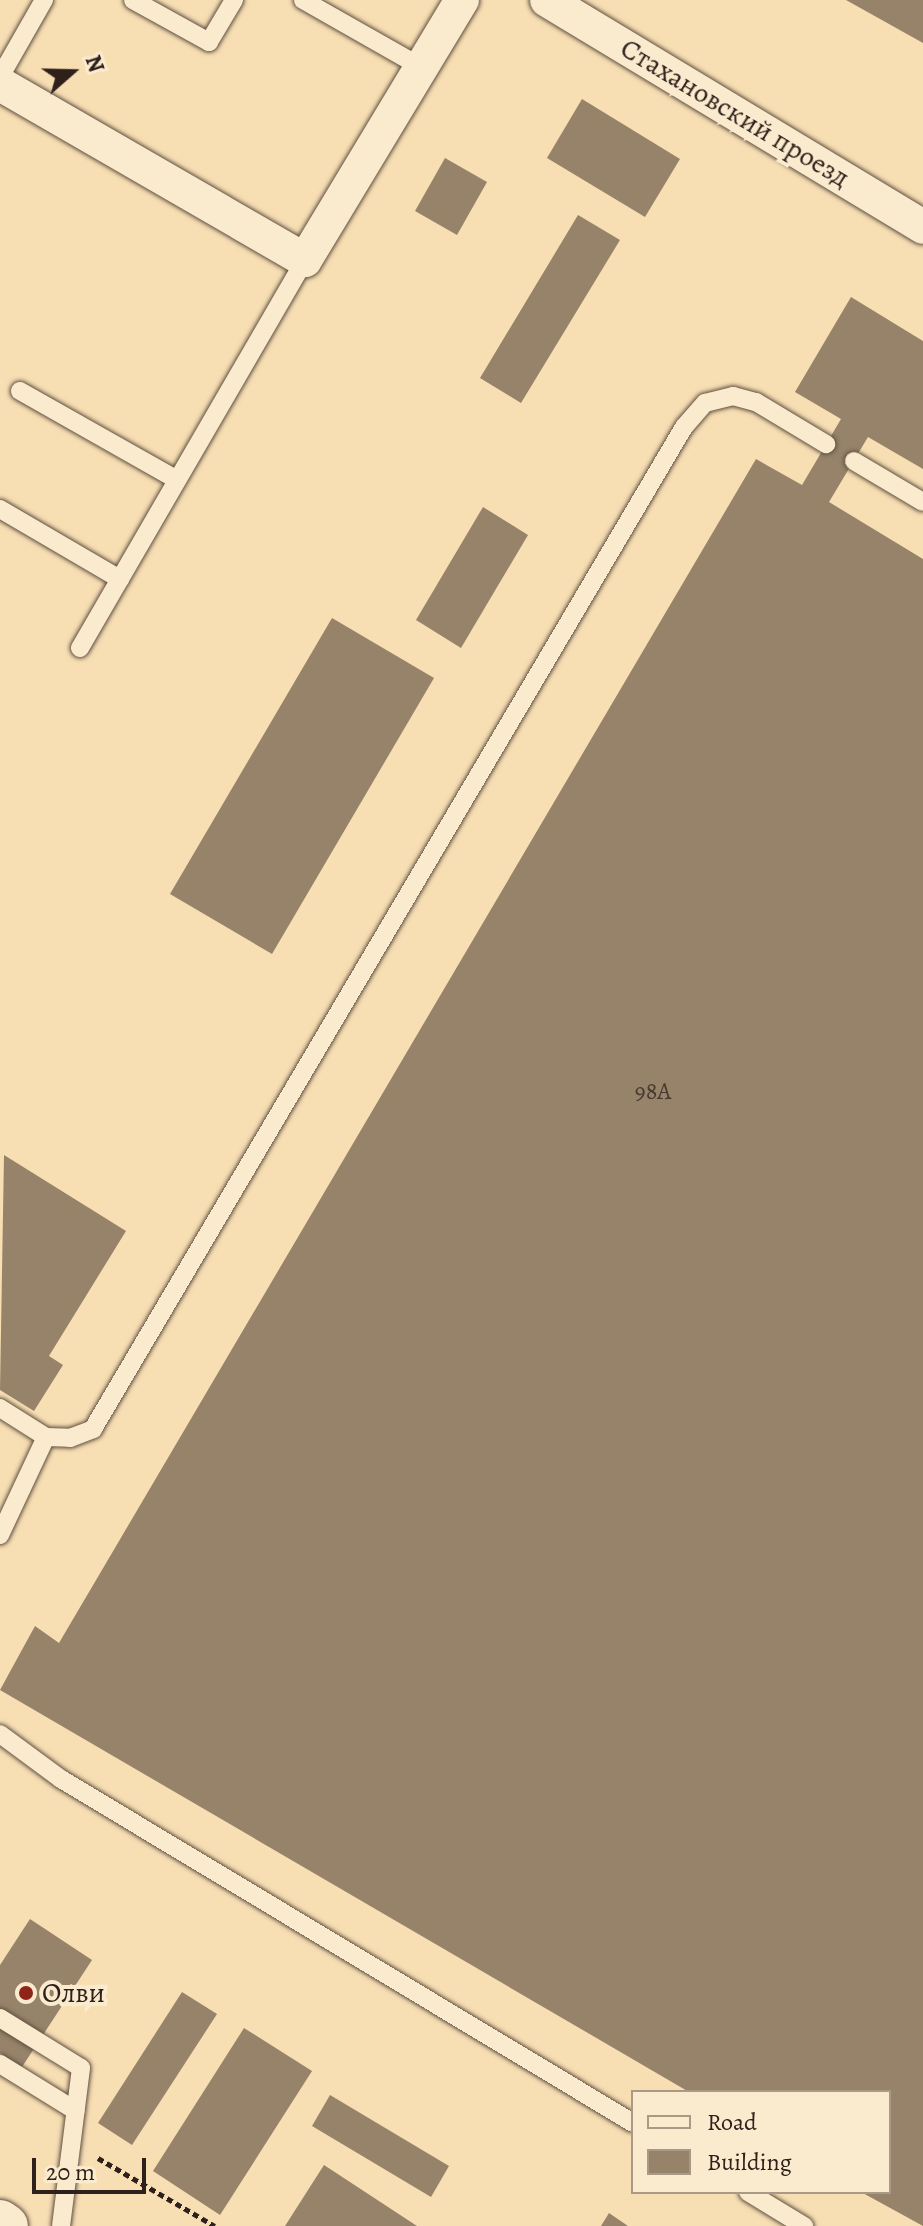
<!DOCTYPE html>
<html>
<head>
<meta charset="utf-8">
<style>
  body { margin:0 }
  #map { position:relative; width:923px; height:2226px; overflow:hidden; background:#f7deb3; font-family:Alegreya,serif }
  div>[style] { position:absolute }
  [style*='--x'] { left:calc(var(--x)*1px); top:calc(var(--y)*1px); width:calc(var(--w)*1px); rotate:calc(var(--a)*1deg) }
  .building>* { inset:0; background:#97836a }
  .path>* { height:5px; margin-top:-2.5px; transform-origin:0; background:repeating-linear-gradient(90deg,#2e211b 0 6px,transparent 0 10px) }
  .roads { filter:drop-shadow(0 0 2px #605041) drop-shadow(0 0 2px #605041) }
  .lane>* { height:18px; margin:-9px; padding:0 9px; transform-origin:9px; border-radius:9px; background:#faeace }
  .street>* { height:34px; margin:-17px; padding:0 17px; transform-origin:17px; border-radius:17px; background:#faeace }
  .secondary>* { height:44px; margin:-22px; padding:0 22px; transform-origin:22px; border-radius:22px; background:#faeace }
  .dots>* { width:22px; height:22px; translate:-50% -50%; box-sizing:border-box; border:4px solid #faeace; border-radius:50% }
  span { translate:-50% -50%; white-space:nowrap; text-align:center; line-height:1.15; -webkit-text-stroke:8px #faeace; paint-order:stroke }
  .number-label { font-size:24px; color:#483a2f }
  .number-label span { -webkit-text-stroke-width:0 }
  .street-label { font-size:28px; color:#2e211b }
  .poi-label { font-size:28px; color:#2e211b }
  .left { translate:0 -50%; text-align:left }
  .legend { position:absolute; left:631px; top:2090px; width:260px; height:104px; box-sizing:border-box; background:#faeace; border:2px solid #a89a86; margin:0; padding:10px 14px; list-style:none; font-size:24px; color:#2e211b }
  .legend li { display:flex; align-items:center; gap:16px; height:40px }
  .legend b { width:40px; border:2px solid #a89a86 }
  .north { position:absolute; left:32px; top:32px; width:80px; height:80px; -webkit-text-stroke:6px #faeace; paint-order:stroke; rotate:70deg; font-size:22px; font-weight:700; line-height:32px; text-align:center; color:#2e211b }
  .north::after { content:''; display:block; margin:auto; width:28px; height:36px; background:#2e211b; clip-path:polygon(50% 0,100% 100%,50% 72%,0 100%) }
  .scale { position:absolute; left:32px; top:2158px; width:114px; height:36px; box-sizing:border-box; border:4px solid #2e211b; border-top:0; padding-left:10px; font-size:24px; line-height:28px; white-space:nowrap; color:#2e211b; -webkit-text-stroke:6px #faeace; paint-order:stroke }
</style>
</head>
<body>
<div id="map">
  <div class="building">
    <i style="clip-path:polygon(846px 0,923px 0,923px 43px)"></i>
    <i style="clip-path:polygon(582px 99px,680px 159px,645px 217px,547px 158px)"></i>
    <i style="clip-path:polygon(445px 158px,487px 182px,457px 235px,415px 211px)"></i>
    <i style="clip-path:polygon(578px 215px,620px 240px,521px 403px,480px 378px)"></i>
    <i style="clip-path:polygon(851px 297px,923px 341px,923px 469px,868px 437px,829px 502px,923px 559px,923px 2226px,861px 2192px,889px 2192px,889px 2092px,689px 2092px,0 1690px,35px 1626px,59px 1643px,756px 459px,802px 485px,841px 419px,795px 392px)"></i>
    <i style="clip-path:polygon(483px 507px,528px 535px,461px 648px,416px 620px)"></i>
    <i style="clip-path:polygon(332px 618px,434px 678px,272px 954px,170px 894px)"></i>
    <i style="clip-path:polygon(4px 1155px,126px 1231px,49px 1356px,63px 1365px,34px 1411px,0 1390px)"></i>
    <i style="clip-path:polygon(30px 1919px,92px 1960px,22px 2067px,0 2053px,0 1965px)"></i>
    <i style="clip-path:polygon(182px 1992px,217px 2014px,132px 2145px,98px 2123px)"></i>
    <i style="clip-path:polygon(244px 2028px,312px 2071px,220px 2215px,153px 2171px)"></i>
    <i style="clip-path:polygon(330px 2095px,449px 2166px,431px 2197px,312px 2126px)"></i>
    <i style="clip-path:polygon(324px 2165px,417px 2226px,285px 2226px)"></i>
    <i style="clip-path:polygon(609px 2213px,628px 2226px,601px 2226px)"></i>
  </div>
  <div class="path">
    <i style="--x:98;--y:2158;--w:135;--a:30.2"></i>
  </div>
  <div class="roads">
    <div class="lane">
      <i style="--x:133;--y:0;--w:87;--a:28.9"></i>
      <i style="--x:209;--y:42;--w:49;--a:-59.2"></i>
      <i style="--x:303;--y:0;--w:136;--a:29.6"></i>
      <i style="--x:0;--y:77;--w:89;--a:-60.3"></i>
      <i style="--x:20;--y:391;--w:180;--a:29.5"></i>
      <i style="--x:854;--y:461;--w:80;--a:30.7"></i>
      <i style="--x:0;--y:509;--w:139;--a:30.3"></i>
      <i style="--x:80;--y:648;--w:449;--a:-59.9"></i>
      <i style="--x:0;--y:1408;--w:54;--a:32.2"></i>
      <i style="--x:46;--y:1437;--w:24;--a:2"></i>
      <i style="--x:70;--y:1438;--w:25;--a:-21"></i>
      <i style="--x:93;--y:1429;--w:1163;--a:-59.47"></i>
      <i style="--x:684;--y:427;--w:32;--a:-49"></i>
      <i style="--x:705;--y:403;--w:29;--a:-14"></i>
      <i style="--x:733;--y:396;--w:24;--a:15"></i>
      <i style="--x:756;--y:402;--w:82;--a:31"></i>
      <i style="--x:0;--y:1535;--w:108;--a:-64.9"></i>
      <i style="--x:0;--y:1734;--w:76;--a:36.4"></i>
      <i style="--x:61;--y:1779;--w:667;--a:31.02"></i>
      <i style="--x:0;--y:2018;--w:95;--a:31.7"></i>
      <i style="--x:81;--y:2068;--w:159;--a:97.2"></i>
      <i style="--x:0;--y:2064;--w:89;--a:31.7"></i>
      <i style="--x:748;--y:2192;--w:66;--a:31.3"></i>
    </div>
    <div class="street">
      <i style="--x:547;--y:0;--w:439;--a:31.1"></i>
      <i style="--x:0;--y:84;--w:352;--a:30"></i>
      <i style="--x:305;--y:260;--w:304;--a:-58.9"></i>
    </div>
    <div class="secondary">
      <i style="--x:0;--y:2222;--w:7;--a:34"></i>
    </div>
  </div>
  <div class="dots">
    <i style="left:26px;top:1993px;background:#8f2418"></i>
  </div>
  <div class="number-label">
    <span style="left:653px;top:1092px">98А</span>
  </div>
  <div class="street-label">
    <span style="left:735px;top:113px;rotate:31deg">Стахановский проезд</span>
  </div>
  <div class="poi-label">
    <span class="left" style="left:42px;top:1993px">Олви</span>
  </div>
  <ul class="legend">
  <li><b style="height:10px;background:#faeace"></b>Road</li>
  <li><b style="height:22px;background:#97836a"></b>Building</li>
  </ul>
  <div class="north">N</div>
  <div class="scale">20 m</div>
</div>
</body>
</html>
